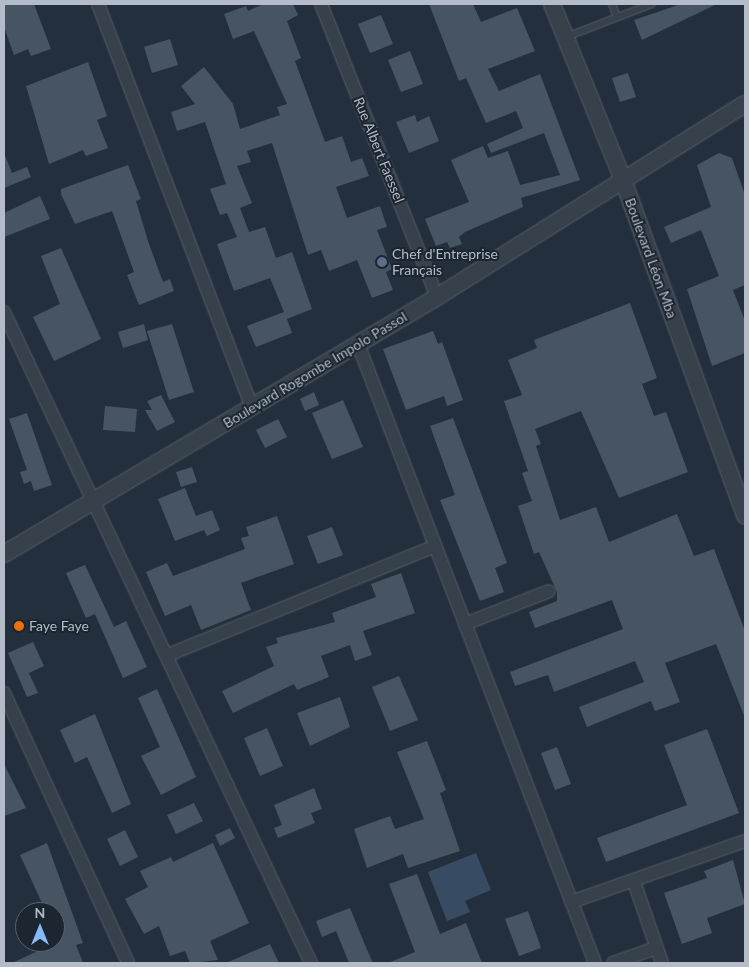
<!DOCTYPE html>
<html>
<head>
<meta charset="utf-8">
<style>
  body { margin:0 }
  #map { position:relative; width:749px; height:967px; overflow:hidden; background:#232f3c; font-family:Lato,sans-serif }
  div>[style] { position:absolute }
  [style*='--x'] { left:calc(var(--x)*1px); top:calc(var(--y)*1px); width:calc(var(--w)*1px); rotate:calc(var(--a)*1deg) }
  .water>* { inset:0; background:#374c63 }
  .building>* { inset:0; background:#475563 }
  .roads { filter:drop-shadow(0 0 1px #555f6a) drop-shadow(0 0 1px #555f6a) }
  .service>* { height:6px; margin:-3px; padding:0 3px; transform-origin:3px; border-radius:3px; background:#37414c }
  .minor>* { height:12px; margin:-6px; padding:0 6px; transform-origin:6px; border-radius:6px; background:#37414c }
  .tertiary>* { height:16px; margin:-8px; padding:0 8px; transform-origin:8px; border-radius:8px; background:#37414c }
  .dots>* { width:14px; height:14px; translate:-50% -50%; box-sizing:border-box; border:2px solid #1c2631; border-radius:50% }
  span { translate:-50% -50%; white-space:nowrap; text-align:center; line-height:1.15; -webkit-text-stroke:4px #1c2631; paint-order:stroke }
  .street-label { font-size:14px; color:#b3bcc8 }
  .poi-label { font-size:14px; color:#b3bcc8 }
  .left { translate:0 -50%; text-align:left }
  .frame { position:absolute; inset:0; border:5px solid #b3bcc8; pointer-events:none }
  .north { position:absolute; left:15px; top:902px; width:50px; height:50px; box-sizing:border-box; background:#1c2631; border:1px solid #58626d; border-radius:50%; rotate:0deg; font-size:14px; font-weight:700; line-height:20px; text-align:center; color:#b3bcc8 }
  .north::after { content:''; display:block; margin:auto; width:18px; height:22px; background:#88baf7; clip-path:polygon(50% 0,100% 100%,50% 72%,0 100%) }
</style>
</head>
<body>
<div id="map">
  <div class="water">
    <i style="clip-path:polygon(476px 853px,491px 890px,465px 901px,470px 912px,447px 921px,428px 872px)"></i>
  </div>
  <div class="building">
    <i style="clip-path:polygon(4px 4px,34px 4px,51px 49px,31px 56px,28px 49px,14px 55px,4px 27px)"></i>
    <i style="clip-path:polygon(263px 4px,293px 4px,298px 15px,287px 21px,301px 58px,295px 61px,325px 142px,342px 136px,351px 162px,362px 158px,369px 176px,336px 187px,347px 218px,380px 206px,387px 227px,377px 230px,392px 269px,386px 272px,393px 290px,372px 298px,357px 260px,329px 271px,321px 250px,308px 255px,272px 143px,247px 151px,251px 162px,237px 166px,252px 203px,240px 208px,249px 232px,265px 227px,276px 258px,292px 252px,312px 309px,287px 319px,292px 333px,256px 347px,247px 326px,284px 312px,270px 278px,234px 291px,217px 244px,237px 237px,227px 213px,220px 215px,210px 189px,226px 184px,205px 122px,177px 131px,171px 112px,195px 104px,181px 86px,204px 67px,233px 104px,240px 129px,280px 115px,277px 107px,287px 104px,254px 31px,233px 39px,224px 14px,246px 6px,248px 11px)"></i>
    <i style="clip-path:polygon(429px 4px,473px 4px,481px 22px,517px 8px,535px 51px,488px 69px,499px 91px,540px 74px,580px 180px,521px 198px,523px 207px,465px 232px,459px 237px,462px 244px,450px 248px,447px 242px,436px 246px,425px 219px,469px 202px,451px 160px,483px 146px,488px 158px,508px 151px,520px 185px,560px 175px,544px 133px,491px 153px,487px 144px,523px 128px,516px 111px,486px 123px,466px 78px,459px 81px)"></i>
    <i style="clip-path:polygon(681px 4px,717px 4px,642px 40px,634px 20px)"></i>
    <i style="clip-path:polygon(381px 15px,393px 44px,370px 53px,358px 24px)"></i>
    <i style="clip-path:polygon(170px 39px,178px 65px,152px 73px,144px 47px)"></i>
    <i style="clip-path:polygon(410px 51px,423px 84px,401px 92px,388px 60px)"></i>
    <i style="clip-path:polygon(88px 62px,107px 116px,97px 120px,108px 148px,86px 156px,83px 150px,49px 164px,26px 86px)"></i>
    <i style="clip-path:polygon(628px 73px,636px 97px,620px 102px,612px 78px)"></i>
    <i style="clip-path:polygon(415px 115px,417px 122px,429px 116px,439px 141px,409px 153px,396px 122px)"></i>
    <i style="clip-path:polygon(4px 153px,12px 173px,27px 167px,31px 177px,4px 188px)"></i>
    <i style="clip-path:polygon(719px 153px,732px 158px,745px 195px,745px 285px,733px 290px,745px 321px,745px 353px,712px 366px,687px 289px,719px 276px,701px 230px,671px 243px,664px 227px,711px 207px,697px 165px)"></i>
    <i style="clip-path:polygon(128px 165px,141px 199px,136px 201px,149px 244px,163px 282px,170px 279px,174px 291px,139px 305px,127px 275px,134px 272px,112px 211px,75px 224px,61px 194px,61px 189px)"></i>
    <i style="clip-path:polygon(40px 196px,50px 219px,4px 237px,4px 213px)"></i>
    <i style="clip-path:polygon(61px 248px,101px 339px,54px 361px,33px 317px,60px 304px,41px 256px)"></i>
    <i style="clip-path:polygon(630px 303px,657px 378px,642px 384px,654px 416px,666px 412px,688px 472px,619px 498px,581px 411px,535px 429px,541px 444px,536px 446px,560px 520px,596px 507px,609px 542px,677px 514px,694px 556px,714px 549px,745px 631px,745px 718px,716px 644px,665px 663px,680px 702px,655px 711px,651px 701px,587px 727px,579px 707px,644px 682px,635px 661px,554px 692px,548px 675px,515px 686px,510px 672px,623px 629px,612px 600px,535px 628px,529px 612px,557px 601px,557px 592px,539px 552px,534px 554px,518px 506px,532px 501px,522px 473px,528px 471px,504px 401px,522px 395px,508px 360px,537px 348px,534px 340px)"></i>
    <i style="clip-path:polygon(144px 324px,148px 340px,123px 348px,118px 332px)"></i>
    <i style="clip-path:polygon(172px 324px,194px 392px,169px 400px,147px 331px)"></i>
    <i style="clip-path:polygon(433px 331px,438px 344px,442px 342px,463px 400px,447px 406px,444px 396px,406px 410px,383px 349px)"></i>
    <i style="clip-path:polygon(314px 392px,319px 405px,305px 411px,300px 399px)"></i>
    <i style="clip-path:polygon(161px 395px,175px 422px,157px 431px,145px 410px,152px 410px,147px 401px)"></i>
    <i style="clip-path:polygon(343px 400px,363px 447px,332px 459px,312px 413px)"></i>
    <i style="clip-path:polygon(105px 406px,137px 409px,135px 432px,103px 430px)"></i>
    <i style="clip-path:polygon(27px 413px,52px 485px,34px 491px,31px 481px,24px 484px,20px 472px,27px 470px,9px 419px)"></i>
    <i style="clip-path:polygon(453px 418px,507px 563px,495px 568px,504px 592px,480px 601px,440px 500px,455px 495px,430px 426px)"></i>
    <i style="clip-path:polygon(278px 419px,287px 437px,265px 448px,256px 430px)"></i>
    <i style="clip-path:polygon(192px 467px,197px 482px,181px 487px,176px 472px)"></i>
    <i style="clip-path:polygon(185px 488px,196px 516px,212px 510px,220px 530px,207px 536px,204px 530px,175px 541px,158px 499px)"></i>
    <i style="clip-path:polygon(277px 516px,294px 564px,241px 583px,251px 610px,201px 630px,191px 605px,165px 616px,146px 572px,167px 563px,173px 576px,245px 549px,241px 538px,249px 536px,246px 527px)"></i>
    <i style="clip-path:polygon(332px 527px,343px 555px,318px 564px,307px 536px)"></i>
    <i style="clip-path:polygon(85px 565px,114px 627px,126px 621px,147px 667px,123px 678px,95px 614px,86px 618px,66px 573px)"></i>
    <i style="clip-path:polygon(401px 573px,415px 613px,363px 631px,372px 655px,355px 661px,350px 645px,321px 656px,329px 677px,297px 690px,294px 684px,233px 713px,222px 691px,274px 666px,266px 647px,278px 643px,276px 638px,335px 622px,332px 613px,376px 597px,371px 584px)"></i>
    <i style="clip-path:polygon(33px 642px,44px 666px,29px 673px,38px 693px,27px 697px,8px 653px)"></i>
    <i style="clip-path:polygon(399px 676px,418px 720px,390px 731px,372px 687px)"></i>
    <i style="clip-path:polygon(157px 689px,196px 777px,161px 795px,141px 756px,160px 747px,138px 698px)"></i>
    <i style="clip-path:polygon(340px 697px,350px 727px,310px 746px,297px 713px)"></i>
    <i style="clip-path:polygon(95px 714px,131px 804px,112px 813px,87px 757px,75px 763px,60px 730px)"></i>
    <i style="clip-path:polygon(267px 728px,283px 766px,260px 776px,244px 738px)"></i>
    <i style="clip-path:polygon(707px 729px,739px 813px,606px 862px,597px 838px,687px 805px,664px 745px)"></i>
    <i style="clip-path:polygon(427px 741px,446px 790px,440px 793px,460px 851px,408px 868px,403px 854px,367px 868px,354px 829px,390px 816px,395px 829px,424px 819px,397px 752px)"></i>
    <i style="clip-path:polygon(557px 747px,571px 784px,555px 790px,541px 753px)"></i>
    <i style="clip-path:polygon(4px 764px,26px 808px,4px 816px)"></i>
    <i style="clip-path:polygon(314px 788px,322px 809px,311px 813px,315px 823px,278px 838px,274px 828px,282px 825px,274px 805px)"></i>
    <i style="clip-path:polygon(194px 803px,203px 821px,176px 834px,167px 815px)"></i>
    <i style="clip-path:polygon(230px 828px,235px 838px,220px 846px,215px 835px)"></i>
    <i style="clip-path:polygon(125px 830px,138px 857px,120px 866px,107px 839px)"></i>
    <i style="clip-path:polygon(47px 843px,83px 943px,76px 945px,83px 963px,12px 963px,55px 943px,55px 912px,46px 912px,20px 855px)"></i>
    <i style="clip-path:polygon(213px 843px,249px 923px,210px 941px,218px 960px,190px 963px,185px 951px,170px 956px,159px 926px,144px 934px,125px 899px,148px 887px,140px 871px,171px 857px,173px 862px)"></i>
    <i style="clip-path:polygon(733px 860px,745px 904px,707px 918px,712px 933px,682px 944px,664px 893px,707px 878px,704px 871px)"></i>
    <i style="clip-path:polygon(417px 874px,440px 934px,466px 923px,482px 963px,388px 963px,415px 952px,389px 884px)"></i>
    <i style="clip-path:polygon(350px 908px,365px 945px,373px 963px,349px 963px,336px 931px,322px 937px,316px 921px)"></i>
    <i style="clip-path:polygon(528px 911px,541px 948px,519px 956px,505px 919px)"></i>
    <i style="clip-path:polygon(270px 944px,279px 963px,226px 963px)"></i>
  </div>
  <div class="roads">
    <div class="service">
      <i style="--x:612;--y:4;--w:14;--a:69"></i>
      <i style="--x:566;--y:37;--w:92;--a:-21"></i>
    </div>
    <div class="minor">
      <i style="--x:98;--y:4;--w:431;--a:69.1"></i>
      <i style="--x:321;--y:4;--w:315;--a:68.4"></i>
      <i style="--x:4;--y:312;--w:720;--a:64.75"></i>
      <i style="--x:358;--y:344;--w:663;--a:69.05"></i>
      <i style="--x:465;--y:624;--w:90;--a:-21.4"></i>
      <i style="--x:168;--y:655;--w:288;--a:-22.2"></i>
      <i style="--x:4;--y:693;--w:297;--a:65.3"></i>
      <i style="--x:634;--y:882;--w:86;--a:70.9"></i>
      <i style="--x:571;--y:902;--w:184;--a:-19.3"></i>
      <i style="--x:613;--y:963;--w:46;--a:-19.2"></i>
    </div>
    <div class="tertiary">
      <i style="--x:552;--y:4;--w:190;--a:68"></i>
      <i style="--x:623;--y:180;--w:357;--a:70"></i>
      <i style="--x:4;--y:554;--w:504;--a:-30.69"></i>
      <i style="--x:437;--y:297;--w:363;--a:-32.1"></i>
    </div>
  </div>
  <div class="dots">
    <i style="left:382px;top:262px;background:#5c6f8a"></i>
    <i style="left:19px;top:626px;background:#e8710a"></i>
  </div>
  <div class="street-label">
    <span style="left:379px;top:150px;rotate:68deg">Rue Albert Faessel</span>
    <span style="left:651px;top:258px;rotate:70deg">Boulevard Léon Mba</span>
    <span style="left:315px;top:370px;rotate:-31deg">Boulevard Rogombe Impolo Passol</span>
  </div>
  <div class="poi-label">
    <span class="left" style="left:392px;top:262px">Chef d'Entreprise<br>Français</span>
    <span class="left" style="left:29px;top:626px">Faye Faye</span>
  </div>
  <div class="frame"></div>
  <div class="north">N</div>
</div>
</body>
</html>
